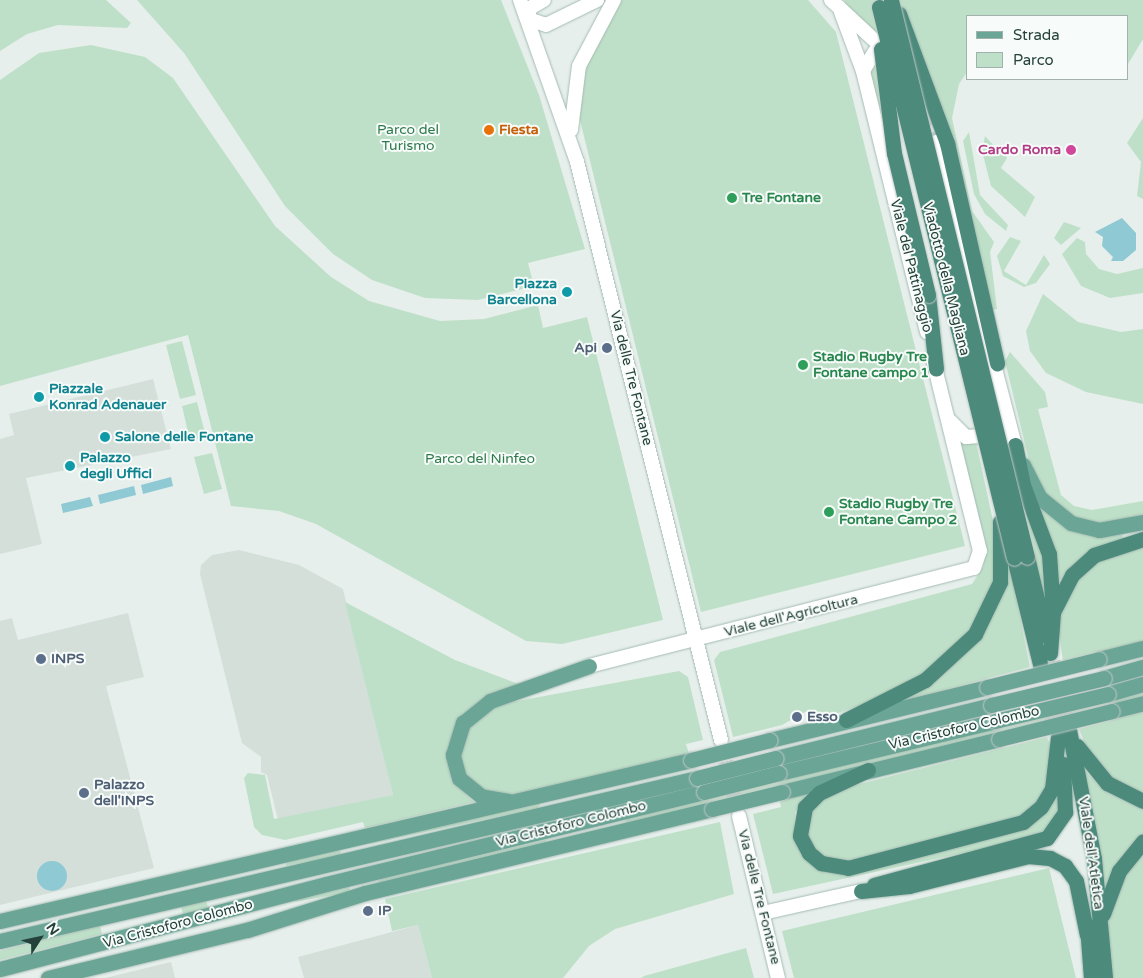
<!DOCTYPE html>
<html>
<head>
<meta charset="utf-8">
<style>
  body { margin:0 }
  #map { position:relative; width:1143px; height:978px; overflow:hidden; background:#e6efeb; font-family:"Varela Round",sans-serif }
  div>[style] { position:absolute }
  [style*='--x'] { left:calc(var(--x)*1px); top:calc(var(--y)*1px); width:calc(var(--w)*1px); rotate:calc(var(--a)*1deg) }
  .built>* { inset:0; background:#d4dfda }
  .green>* { inset:0; background:#bfe0c8 }
  .water>* { inset:0; background:#8ec9d4 }
  .round { border-radius:50% }
  .secondary-tunnel>* { height:14px; margin-top:-7px; transform-origin:0; background:repeating-linear-gradient(90deg,#bfccc8 0 14px,transparent 0 21px) }
  .trunk-tunnel>* { height:15px; margin-top:-7.5px; transform-origin:0; background:repeating-linear-gradient(90deg,#bfccc8 0 15px,transparent 0 23px) }
  .roads { filter:drop-shadow(0 0 1px #a4bbb3) drop-shadow(0 0 1px #a4bbb3) }
  .secondary>* { height:14px; margin:-7px; padding:0 7px; transform-origin:7px; border-radius:7px; background:#fff }
  .primary>* { height:15px; margin:-7.5px; padding:0 7.5px; transform-origin:7.5px; border-radius:7.5px; background:#6aa596 }
  .trunk>* { height:15px; margin:-7.5px; padding:0 7.5px; transform-origin:7.5px; border-radius:7.5px; background:#4c8a7c }
  .bridges { filter:drop-shadow(0 0 1px #c2cac8) drop-shadow(0 0 1px #c2cac8) }
  .primary-bridge>* { height:15px; margin:-7.5px; padding:0 7.5px; transform-origin:7.5px; border-radius:7.5px; background:#6aa596 }
  .trunk-bridge>* { height:15px; margin:-7.5px; padding:0 7.5px; transform-origin:7.5px; border-radius:7.5px; background:#4c8a7c }
  .dots>* { width:14px; height:14px; translate:-50% -50%; box-sizing:border-box; border:2px solid #f7fbf9; border-radius:50% }
  span { translate:-50% -50%; white-space:nowrap; text-align:center; line-height:1.15; -webkit-text-stroke:4px #f7fbf9; paint-order:stroke }
  .park-label { font-size:14px; color:#2d7a4b }
  .food-label { font-size:14px; color:#c56008; font-weight:700 }
  .left { translate:0 -50%; text-align:left }
  .hotel-label { font-size:14px; color:#b23c85; font-weight:700 }
  .right { translate:-100% -50%; text-align:right }
  .leisure-label { font-size:14px; color:#27864d; font-weight:700 }
  .street-label { font-size:14px; color:#24423a }
  .culture-label { font-size:14px; color:#0d838f; font-weight:700 }
  .service-label { font-size:14px; color:#4e5e75; font-weight:700 }
  .legend { position:absolute; left:966px; top:15px; width:162px; height:65px; box-sizing:border-box; background:#f7fbf9; border:1px solid #a3b1ad; margin:0; padding:6px 9px; list-style:none; font-size:15px; color:#24423a }
  .legend li { display:flex; align-items:center; gap:10px; height:25px }
  .legend b { width:25px; border:1px solid #a3b1ad }
  .north { position:absolute; left:15px; top:913px; width:50px; height:50px; -webkit-text-stroke:4px #f7fbf9; paint-order:stroke; rotate:55deg; font-size:14px; font-weight:700; line-height:20px; text-align:center; color:#24423a }
  .north::after { content:''; display:block; margin:auto; width:18px; height:22px; background:#24423a; clip-path:polygon(50% 0,100% 100%,50% 72%,0 100%) }
</style>
</head>
<body>
<div id="map">
  <div class="built">
    <i style="clip-path:polygon(153px 379px,171px 449px,26px 478px,42px 544px,0 554px,0 439px,14px 435px,9px 414px)"></i>
    <i style="clip-path:polygon(239px 550px,299px 565px,343px 589px,393px 795px,279px 824px,267px 775px,261px 772px,261px 757px,242px 743px,200px 574px,201px 565px,212px 555px)"></i>
    <i style="clip-path:polygon(128px 613px,144px 677px,106px 686px,154px 868px,0 905px,0 621px,12px 618px,18px 640px)"></i>
    <i style="clip-path:polygon(418px 925px,432px 978px,304px 978px,298px 957px)"></i>
    <i style="clip-path:polygon(171px 962px,175px 978px,105px 978px)"></i>
  </div>
  <div class="green">
    <i style="clip-path:polygon(0 0,106px 0,131px 23px,127px 28px,58px 25px,27px 34px,0 51px)"></i>
    <i style="clip-path:polygon(137px 0,501px 0,539px 95px,585px 249px,528px 263px,534px 286px,478px 300px,425px 298px,372px 280px,333px 254px,285px 206px,184px 53px)"></i>
    <i style="clip-path:polygon(621px 0,808px 0,836px 32px,965px 546px,701px 612px,578px 112px,581px 69px)"></i>
    <i style="clip-path:polygon(844px 0,1143px 0,1143px 39px,1128px 64px,1127px 16px,967px 16px,967px 72px,959px 84px,952px 118px,972px 211px,994px 242px,990px 252px,997px 309px,992px 310px,949px 134px,877px 35px,862px 26px)"></i>
    <i style="clip-path:polygon(91px 45px,145px 57px,173px 78px,275px 226px,331px 277px,369px 301px,440px 321px,484px 319px,538px 305px,543px 328px,587px 317px,663px 620px,562px 644px,526px 641px,316px 524px,279px 511px,231px 506px,188px 335px,0 386px,0 80px,39px 53px)"></i>
    <i style="clip-path:polygon(876px 56px,885px 140px,870px 73px)"></i>
    <i style="clip-path:polygon(1143px 118px,1143px 199px,1137px 196px,1141px 162px,1127px 143px)"></i>
    <i style="clip-path:polygon(969px 132px,980px 195px,1008px 225px,1006px 231px,985px 214px,974px 194px,963px 141px)"></i>
    <i style="clip-path:polygon(985px 136px,994px 146px,1001px 145px,1007px 158px,1001px 168px,1035px 197px,1025px 217px,991px 186px,982px 151px)"></i>
    <i style="clip-path:polygon(1064px 222px,1081px 228px,1061px 245px,1054px 238px)"></i>
    <i style="clip-path:polygon(1010px 237px,1021px 241px,1004px 271px,1026px 285px,1044px 255px,1050px 264px,1036px 283px,1024px 287px,1003px 276px,997px 256px)"></i>
    <i style="clip-path:polygon(1077px 238px,1085px 242px,1086px 254px,1099px 269px,1117px 274px,1143px 268px,1143px 293px,1110px 298px,1081px 286px,1062px 254px)"></i>
    <i style="clip-path:polygon(1043px 294px,1078px 322px,1121px 332px,1143px 329px,1143px 404px,1086px 392px,1046px 373px,1030px 351px,1026px 331px)"></i>
    <i style="clip-path:polygon(182px 341px,196px 395px,180px 399px,166px 345px)"></i>
    <i style="clip-path:polygon(1010px 352px,1045px 392px,1048px 407px,1038px 409px,1061px 495px,1074px 506px,1092px 510px,1143px 501px,1143px 514px,1105px 525px,1070px 517px,1043px 494px,1030px 465px,1005px 361px)"></i>
    <i style="clip-path:polygon(197px 402px,206px 437px,190px 441px,182px 406px)"></i>
    <i style="clip-path:polygon(958px 439px,976px 442px,998px 544px,997px 573px,977px 623px,934px 668px,877px 699px,830px 716px,805px 712px,782px 725px,733px 737px,714px 660px,720px 652px,972px 584px,983px 567px,985px 551px)"></i>
    <i style="clip-path:polygon(212px 453px,222px 489px,204px 494px,194px 457px)"></i>
    <i style="clip-path:polygon(1017px 490px,1040px 533px,1047px 615px)"></i>
    <i style="clip-path:polygon(1036px 501px,1059px 522px,1122px 532px,1123px 538px,1057px 582px)"></i>
    <i style="clip-path:polygon(1143px 544px,1143px 641px,1063px 661px,1058px 627px,1063px 599px,1087px 565px)"></i>
    <i style="clip-path:polygon(1008px 559px,1030px 667px,901px 701px,953px 664px)"></i>
    <i style="clip-path:polygon(345px 602px,455px 660px,521px 685px,505px 690px,448px 748px,451px 781px,474px 802px,365px 828px,363px 822px,285px 840px,262px 835px,254px 827px,244px 778px,248px 773px,265px 775px,274px 819px,393px 795px)"></i>
    <i style="clip-path:polygon(679px 671px,688px 677px,703px 740px,686px 744px,689px 754px,512px 798px,490px 794px,460px 770px,460px 743px,472px 719px,501px 704px)"></i>
    <i style="clip-path:polygon(1143px 692px,1143px 697px,625px 823px,627px 818px)"></i>
    <i style="clip-path:polygon(1143px 712px,1143px 795px,1117px 783px,1087px 749px,1079px 729px)"></i>
    <i style="clip-path:polygon(1047px 737px,1051px 748px,1045px 794px,1025px 814px,848px 863px,826px 860px,808px 842px,807px 814px,828px 792px)"></i>
    <i style="clip-path:polygon(1084px 769px,1101px 788px,1143px 808px,1143px 833px,1104px 895px)"></i>
    <i style="clip-path:polygon(1057px 789px,1059px 808px,1045px 832px,1027px 839px,773px 894px,753px 814px,781px 807px,779px 799px,808px 791px,795px 812px,794px 833px,816px 868px,840px 874px,1010px 833px)"></i>
    <i style="clip-path:polygon(542px 801px,538px 808px,369px 844px,371px 842px)"></i>
    <i style="clip-path:polygon(720px 822px,734px 894px,615px 929px,589px 946px,563px 978px,432px 978px,418px 925px,392px 931px,385px 899px)"></i>
    <i style="clip-path:polygon(546px 840px,546px 843px,378px 883px,380px 878px)"></i>
    <i style="clip-path:polygon(340px 850px,341px 855px,285px 866px,288px 862px)"></i>
    <i style="clip-path:polygon(1143px 853px,1143px 978px,1111px 978px,1107px 928px,1112px 900px,1128px 869px)"></i>
    <i style="clip-path:polygon(1049px 868px,1076px 978px,794px 978px,782px 931px)"></i>
    <i style="clip-path:polygon(349px 886px,350px 892px,295px 902px,297px 898px)"></i>
    <i style="clip-path:polygon(206px 900px,208px 908px,183px 914px,181px 906px)"></i>
    <i style="clip-path:polygon(100px 926px,102px 934px,0 960px,0 951px)"></i>
    <i style="clip-path:polygon(746px 948px,754px 978px,641px 978px,644px 976px)"></i>
  </div>
  <div class="water">
    <i style="clip-path:polygon(1122px 218px,1136px 233px,1136px 250px,1123px 261px,1111px 261px,1113px 257px,1102px 246px,1103px 237px,1095px 232px)"></i>
    <i style="clip-path:polygon(171px 477px,173px 486px,143px 494px,141px 485px)"></i>
    <i style="clip-path:polygon(134px 486px,136px 495px,100px 504px,98px 495px)"></i>
    <i style="clip-path:polygon(90px 497px,93px 506px,63px 513px,61px 504px)"></i>
    <i class="round" style="left:37px;top:861px;width:30px;height:30px"></i>
  </div>
  <div class="secondary-tunnel">
    <i style="--x:921;--y:92;--w:52;--a:73.3"></i>
    <i style="--x:721;--y:741;--w:74;--a:76.7"></i>
  </div>
  <div class="trunk-tunnel">
    <i style="--x:1053;--y:661;--w:71;--a:76.9"></i>
    <i style="--x:1040;--y:664;--w:71;--a:76.2"></i>
  </div>
  <div class="roads">
    <div class="secondary">
      <i style="--x:520;--y:0;--w:172;--a:70.6"></i>
      <i style="--x:577;--y:162;--w:596;--a:76.01"></i>
      <i style="--x:831;--y:0;--w:59;--a:42.9"></i>
      <i style="--x:841;--y:12;--w:63;--a:69.6"></i>
      <i style="--x:863;--y:71;--w:269;--a:76.2"></i>
      <i style="--x:528;--y:19;--w:19;--a:18"></i>
      <i style="--x:546;--y:25;--w:57;--a:-26.1"></i>
      <i style="--x:528;--y:19;--w:11;--a:-80"></i>
      <i style="--x:530;--y:8;--w:16;--a:-30"></i>
      <i style="--x:863;--y:71;--w:23;--a:-59"></i>
      <i style="--x:571;--y:130;--w:64;--a:-82.9"></i>
      <i style="--x:579;--y:66;--w:75;--a:-62.1"></i>
      <i style="--x:936;--y:142;--w:313;--a:75.4"></i>
      <i style="--x:950;--y:421;--w:23;--a:45"></i>
      <i style="--x:966;--y:437;--w:28;--a:-4"></i>
      <i style="--x:589;--y:666;--w:397;--a:-14.3"></i>
      <i style="--x:974;--y:568;--w:18;--a:-71"></i>
      <i style="--x:980;--y:551;--w:197;--a:-103.8"></i>
      <i style="--x:739;--y:816;--w:167;--a:76.5"></i>
      <i style="--x:763;--y:913;--w:100;--a:-12.7"></i>
    </div>
    <div class="primary">
      <i style="--x:1023;--y:465;--w:36;--a:63"></i>
      <i style="--x:1039;--y:497;--w:41;--a:39.1"></i>
      <i style="--x:1071;--y:523;--w:29;--a:14"></i>
      <i style="--x:1099;--y:530;--w:45;--a:-10.3"></i>
      <i style="--x:1099;--y:659;--w:45;--a:-14"></i>
      <i style="--x:1104;--y:678;--w:41;--a:-15.8"></i>
      <i style="--x:1108;--y:694;--w:36;--a:-16"></i>
      <i style="--x:1112;--y:711;--w:32;--a:-14"></i>
      <i style="--x:770;--y:740;--w:223;--a:-13.7"></i>
      <i style="--x:776;--y:758;--w:221;--a:-13.8"></i>
      <i style="--x:779;--y:773;--w:222;--a:-13.5"></i>
      <i style="--x:782;--y:792;--w:223;--a:-13.7"></i>
      <i style="--x:508;--y:801;--w:27;--a:-170"></i>
      <i style="--x:481;--y:796;--w:28;--a:-141"></i>
      <i style="--x:459;--y:778;--w:24;--a:-105"></i>
      <i style="--x:453;--y:755;--w:34;--a:-73"></i>
      <i style="--x:463;--y:723;--w:35;--a:-39"></i>
      <i style="--x:490;--y:701;--w:105;--a:-19.5"></i>
      <i style="--x:0;--y:921;--w:710;--a:-13.12"></i>
      <i style="--x:0;--y:941;--w:716;--a:-13.16"></i>
      <i style="--x:0;--y:969;--w:337;--a:-14.6"></i>
      <i style="--x:326;--y:884;--w:389;--a:-13.7"></i>
      <i style="--x:48;--y:978;--w:205;--a:-13.6"></i>
      <i style="--x:247;--y:930;--w:124;--a:-17.4"></i>
      <i style="--x:365;--y:893;--w:357;--a:-13.6"></i>
    </div>
    <div class="trunk">
      <i style="--x:899;--y:14;--w:138;--a:69.6"></i>
      <i style="--x:947;--y:143;--w:226;--a:77.2"></i>
      <i style="--x:928;--y:295;--w:74;--a:83.8"></i>
      <i style="--x:1015;--y:445;--w:41;--a:78.7"></i>
      <i style="--x:1023;--y:485;--w:74;--a:69.4"></i>
      <i style="--x:1049;--y:554;--w:58;--a:86.1"></i>
      <i style="--x:1027;--y:557;--w:81;--a:76.5"></i>
      <i style="--x:1014;--y:558;--w:109;--a:76.2"></i>
      <i style="--x:1050;--y:653;--w:41;--a:-85.8"></i>
      <i style="--x:1053;--y:612;--w:42;--a:-62.8"></i>
      <i style="--x:1072;--y:575;--w:30;--a:-42"></i>
      <i style="--x:1094;--y:555;--w:52;--a:-18.1"></i>
      <i style="--x:846;--y:720;--w:89;--a:-26.9"></i>
      <i style="--x:925;--y:680;--w:68;--a:-42.6"></i>
      <i style="--x:975;--y:634;--w:58;--a:-64.3"></i>
      <i style="--x:1000;--y:582;--w:60;--a:-90"></i>
      <i style="--x:1069;--y:730;--w:131;--a:79"></i>
      <i style="--x:1094;--y:859;--w:120;--a:84.7"></i>
      <i style="--x:1077;--y:746;--w:48;--a:51"></i>
      <i style="--x:1107;--y:783;--w:40;--a:26.6"></i>
      <i style="--x:868;--y:770;--w:54;--a:154.9"></i>
      <i style="--x:819;--y:793;--w:20;--a:135"></i>
      <i style="--x:805;--y:807;--w:29;--a:100"></i>
      <i style="--x:800;--y:836;--w:19;--a:62"></i>
      <i style="--x:809;--y:853;--w:16;--a:40"></i>
      <i style="--x:821;--y:863;--w:27;--a:10"></i>
      <i style="--x:848;--y:868;--w:181;--a:-14.7"></i>
      <i style="--x:1023;--y:822;--w:23;--a:-40"></i>
      <i style="--x:1041;--y:807;--w:21;--a:-59"></i>
      <i style="--x:1052;--y:789;--w:52;--a:-83.4"></i>
      <i style="--x:874;--y:885;--w:179;--a:-15.2"></i>
      <i style="--x:1047;--y:838;--w:32;--a:-55"></i>
      <i style="--x:1065;--y:812;--w:48;--a:-92.4"></i>
      <i style="--x:861;--y:891;--w:48;--a:-5.9"></i>
      <i style="--x:909;--y:886;--w:123;--a:-14.1"></i>
      <i style="--x:1028;--y:856;--w:22;--a:5"></i>
      <i style="--x:1050;--y:858;--w:17;--a:28"></i>
      <i style="--x:1065;--y:866;--w:19;--a:54"></i>
      <i style="--x:1076;--y:881;--w:55;--a:78.5"></i>
      <i style="--x:1103;--y:914;--w:46;--a:-69.6"></i>
      <i style="--x:1119;--y:871;--w:38;--a:-51"></i>
      <i style="--x:1087;--y:925;--w:53;--a:85.7"></i>
    </div>
  </div>
  <div class="bridges">
    <div class="primary-bridge">
      <i style="--x:987;--y:687;--w:115;--a:-14"></i>
      <i style="--x:991;--y:705;--w:116;--a:-13.4"></i>
      <i style="--x:995;--y:721;--w:116;--a:-13.4"></i>
      <i style="--x:999;--y:739;--w:116;--a:-13.9"></i>
      <i style="--x:691;--y:760;--w:81;--a:-14.2"></i>
      <i style="--x:697;--y:778;--w:81;--a:-14.2"></i>
      <i style="--x:704;--y:792;--w:77;--a:-14.2"></i>
      <i style="--x:712;--y:809;--w:72;--a:-13.7"></i>
    </div>
    <div class="trunk-bridge">
      <i style="--x:891;--y:0;--w:573;--a:76.28"></i>
      <i style="--x:879;--y:7;--w:567;--a:76.23"></i>
      <i style="--x:881;--y:49;--w:105;--a:82.9"></i>
      <i style="--x:894;--y:153;--w:146;--a:76.5"></i>
    </div>
  </div>
  <div class="dots">
    <i style="left:489px;top:130px;background:#e8710a"></i>
    <i style="left:1071px;top:150px;background:#d1479c"></i>
    <i style="left:732px;top:198px;background:#2e9e5b"></i>
    <i style="left:567px;top:292px;background:#0f9aa8"></i>
    <i style="left:607px;top:348px;background:#5c6f8a"></i>
    <i style="left:803px;top:365px;background:#2e9e5b"></i>
    <i style="left:39px;top:397px;background:#0f9aa8"></i>
    <i style="left:105px;top:437px;background:#0f9aa8"></i>
    <i style="left:70px;top:466px;background:#0f9aa8"></i>
    <i style="left:829px;top:512px;background:#2e9e5b"></i>
    <i style="left:41px;top:659px;background:#5c6f8a"></i>
    <i style="left:797px;top:717px;background:#5c6f8a"></i>
    <i style="left:84px;top:793px;background:#5c6f8a"></i>
    <i style="left:368px;top:911px;background:#5c6f8a"></i>
  </div>
  <div class="park-label">
    <span style="left:408px;top:138px">Parco del<br>Turismo</span>
    <span style="left:480px;top:459px">Parco del Ninfeo</span>
  </div>
  <div class="food-label">
    <span class="left" style="left:499px;top:130px">Fiesta</span>
  </div>
  <div class="hotel-label">
    <span class="right" style="left:1061px;top:150px">Cardo Roma</span>
  </div>
  <div class="leisure-label">
    <span class="left" style="left:742px;top:198px">Tre Fontane</span>
    <span class="left" style="left:813px;top:365px">Stadio Rugby Tre<br>Fontane campo 1</span>
    <span class="left" style="left:839px;top:512px">Stadio Rugby Tre<br>Fontane Campo 2</span>
  </div>
  <div class="street-label">
    <span style="left:911px;top:266px;rotate:76deg">Viale del Pattinaggio</span>
    <span style="left:946px;top:279px;rotate:76deg">Viadotto della Magliana</span>
    <span style="left:631px;top:378px;rotate:76deg">Via delle Tre Fontane</span>
    <span style="left:791px;top:616px;rotate:-14deg">Viale dell'Agricoltura</span>
    <span style="left:964px;top:728px;rotate:-13deg">Via Cristoforo Colombo</span>
    <span style="left:571px;top:824px;rotate:-14deg">Via Cristoforo Colombo</span>
    <span style="left:1091px;top:853px;rotate:82deg">Viale dell'Atletica</span>
    <span style="left:759px;top:897px;rotate:76deg">Via delle Tre Fontane</span>
    <span style="left:178px;top:924px;rotate:-15deg">Via Cristoforo Colombo</span>
  </div>
  <div class="culture-label">
    <span class="right" style="left:557px;top:292px">Piazza<br>Barcellona</span>
    <span class="left" style="left:49px;top:397px">Piazzale<br>Konrad Adenauer</span>
    <span class="left" style="left:115px;top:437px">Salone delle Fontane</span>
    <span class="left" style="left:80px;top:466px">Palazzo<br>degli Uffici</span>
  </div>
  <div class="service-label">
    <span class="right" style="left:597px;top:348px">Api</span>
    <span class="left" style="left:51px;top:659px">INPS</span>
    <span class="left" style="left:807px;top:717px">Esso</span>
    <span class="left" style="left:94px;top:793px">Palazzo<br>dell'INPS</span>
    <span class="left" style="left:378px;top:911px">IP</span>
  </div>
  <ul class="legend">
  <li><b style="height:6px;background:#6aa596"></b>Strada</li>
  <li><b style="height:14px;background:#bfe0c8"></b>Parco</li>
  </ul>
  <div class="north">N</div>
</div>
</body>
</html>
